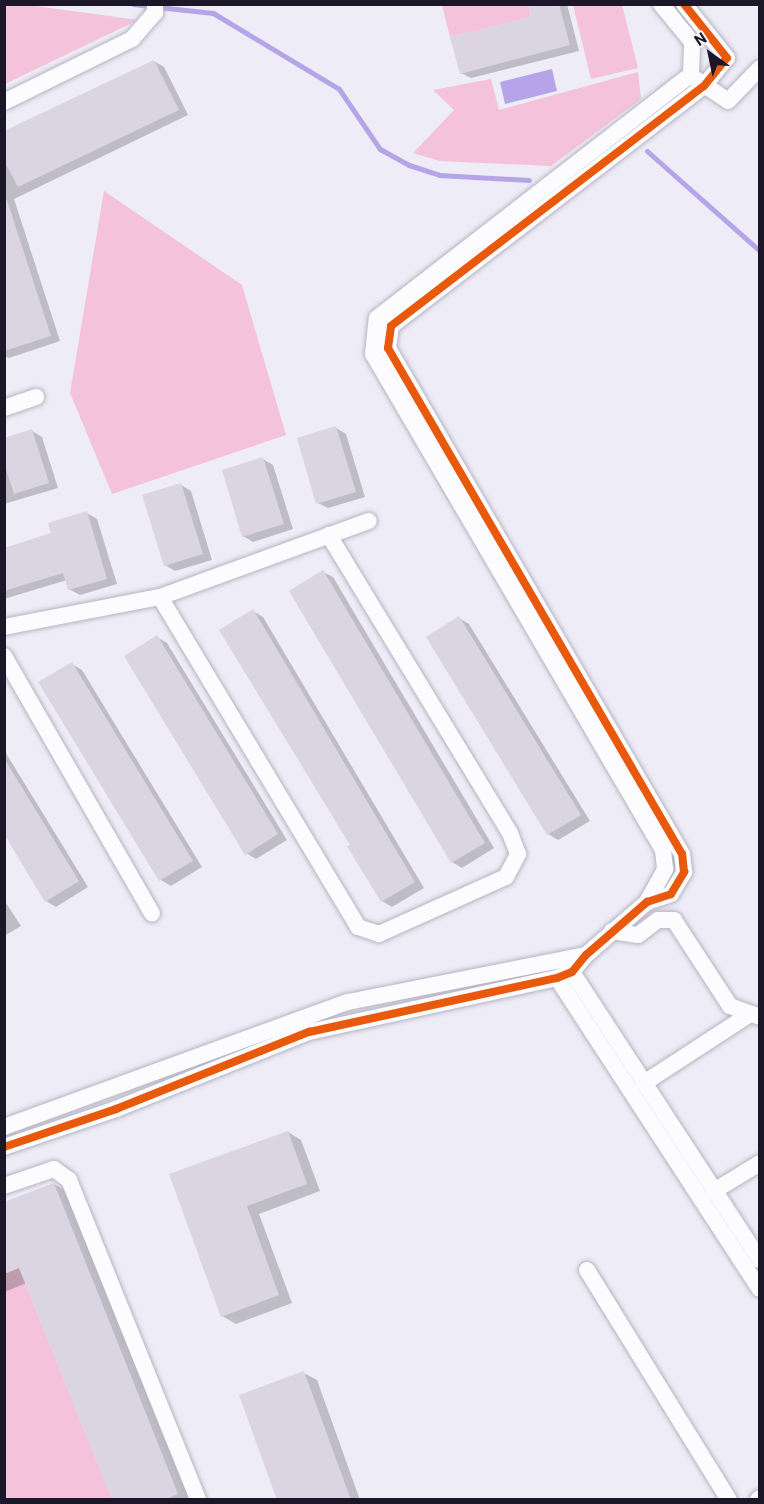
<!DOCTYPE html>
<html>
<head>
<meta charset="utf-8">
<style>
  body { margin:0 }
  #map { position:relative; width:764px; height:1504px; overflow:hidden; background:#eeecf7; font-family:Barlow,sans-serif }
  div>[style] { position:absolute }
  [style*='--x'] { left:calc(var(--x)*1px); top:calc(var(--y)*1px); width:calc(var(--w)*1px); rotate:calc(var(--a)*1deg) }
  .green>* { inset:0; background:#f4c2db }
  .water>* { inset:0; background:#b5a5e8 }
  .shadow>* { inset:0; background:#0003 }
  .stream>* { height:5px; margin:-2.5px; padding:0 2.5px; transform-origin:2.5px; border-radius:2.5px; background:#b5a5e8 }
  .building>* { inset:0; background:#dbd4e2 }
  .roads { filter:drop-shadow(0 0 2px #b7b4c3) drop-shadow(0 0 2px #b7b4c3) }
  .minor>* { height:16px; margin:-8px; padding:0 8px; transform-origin:8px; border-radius:8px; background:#fcfcfe }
  .cycleway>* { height:8px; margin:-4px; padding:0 4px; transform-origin:4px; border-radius:4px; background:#e8590c }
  span { translate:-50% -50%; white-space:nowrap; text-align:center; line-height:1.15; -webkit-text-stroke:4.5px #f7f7f7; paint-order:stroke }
  .frame { position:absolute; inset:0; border:6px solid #1b1729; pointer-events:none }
  .north { position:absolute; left:680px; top:24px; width:60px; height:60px; -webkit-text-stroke:4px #f7f7f7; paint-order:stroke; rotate:327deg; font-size:16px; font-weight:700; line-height:24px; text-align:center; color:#1b1729 }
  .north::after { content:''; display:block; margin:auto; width:21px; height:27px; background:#1b1729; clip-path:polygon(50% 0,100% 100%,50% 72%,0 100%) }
</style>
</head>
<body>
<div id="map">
  <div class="green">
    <i style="clip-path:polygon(5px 4px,29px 5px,138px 20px,5px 84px)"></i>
    <i style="clip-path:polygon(442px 5px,528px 5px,531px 17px,450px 37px)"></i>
    <i style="clip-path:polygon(573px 5px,622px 5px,638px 68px,591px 79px)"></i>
    <i style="clip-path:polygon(638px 72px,641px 99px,551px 166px,440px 161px,413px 153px,454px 110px,433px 90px,491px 79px,499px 110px)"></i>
    <i style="clip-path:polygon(104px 191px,242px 285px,286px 435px,112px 494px,70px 393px)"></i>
    <i style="clip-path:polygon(19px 1268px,112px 1499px,5px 1500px,5px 1274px)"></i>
  </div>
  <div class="water">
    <i style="clip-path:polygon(552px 69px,557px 91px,505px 104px,500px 82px)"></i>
  </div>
  <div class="shadow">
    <i style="clip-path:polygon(529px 4px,567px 4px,579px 51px,471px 78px,461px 73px,532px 18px)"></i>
    <i style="clip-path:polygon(154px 61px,164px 67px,188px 115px,14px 199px,60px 341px,9px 358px,4px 356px,4px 133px)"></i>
    <i style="clip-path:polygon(336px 428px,346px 434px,365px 497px,328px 508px,318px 503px)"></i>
    <i style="clip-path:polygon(32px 431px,42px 437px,58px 488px,4px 504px,4px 439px)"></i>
    <i style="clip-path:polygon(263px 459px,273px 465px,293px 529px,253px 542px,243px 536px)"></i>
    <i style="clip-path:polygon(181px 485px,191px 491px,212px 560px,175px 571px,165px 565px)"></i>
    <i style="clip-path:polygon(87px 513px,97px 519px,117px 584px,80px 595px,69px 589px,67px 580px,4px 599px,4px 549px,53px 534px)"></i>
    <i style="clip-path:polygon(323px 572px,333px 577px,494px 848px,462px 868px,452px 862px)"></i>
    <i style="clip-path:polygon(253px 611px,263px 617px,424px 888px,392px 907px,382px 901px,352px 845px)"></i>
    <i style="clip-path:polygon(459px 618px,469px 624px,590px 821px,558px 840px,548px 834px)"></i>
    <i style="clip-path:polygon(157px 637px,167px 643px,287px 840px,256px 859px,246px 853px)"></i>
    <i style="clip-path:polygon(72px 664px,82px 670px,202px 867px,171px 886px,161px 880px)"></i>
    <i style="clip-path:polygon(4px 750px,88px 887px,56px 907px,46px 901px,4px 832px)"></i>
    <i style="clip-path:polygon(4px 900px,21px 926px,4px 936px)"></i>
    <i style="clip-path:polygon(288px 1132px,301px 1140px,320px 1191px,259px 1214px,292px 1303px,236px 1324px,222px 1316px,171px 1175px)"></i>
    <i style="clip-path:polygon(54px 1184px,73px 1195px,194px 1500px,113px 1500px,27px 1283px,4px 1292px,4px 1204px)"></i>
    <i style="clip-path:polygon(304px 1373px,317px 1380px,360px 1500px,279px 1500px)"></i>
  </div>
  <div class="stream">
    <i style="--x:133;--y:4;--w:17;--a:7"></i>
    <i style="--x:158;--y:7;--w:55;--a:6.2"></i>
    <i style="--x:213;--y:13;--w:147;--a:31.1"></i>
    <i style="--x:339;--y:89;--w:73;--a:55.7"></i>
    <i style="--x:380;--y:149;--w:33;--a:29"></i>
    <i style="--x:409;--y:165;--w:32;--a:18"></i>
    <i style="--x:439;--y:175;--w:90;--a:3.2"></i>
    <i style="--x:647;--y:151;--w:151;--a:41.5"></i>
  </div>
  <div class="building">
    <i style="clip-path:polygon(528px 4px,559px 4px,570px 45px,460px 74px,450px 37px,531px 17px)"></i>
    <i style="clip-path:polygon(154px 60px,179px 110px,18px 187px,4px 161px,4px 131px)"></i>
    <i style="clip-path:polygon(7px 200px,51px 336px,4px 351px,4px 201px)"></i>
    <i style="clip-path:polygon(336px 426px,356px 492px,316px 504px,297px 438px)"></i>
    <i style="clip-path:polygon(32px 429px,49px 483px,14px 494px,4px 463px,4px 438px)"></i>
    <i style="clip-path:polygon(263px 457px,284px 524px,242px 537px,222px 470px)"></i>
    <i style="clip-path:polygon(181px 483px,203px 554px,164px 566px,142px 495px)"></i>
    <i style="clip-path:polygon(87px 511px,107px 579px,68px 590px,63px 573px,4px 591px,4px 548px,51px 533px,48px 523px)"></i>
    <i style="clip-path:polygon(323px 570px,485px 843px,451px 863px,289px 591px)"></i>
    <i style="clip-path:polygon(253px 609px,415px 882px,381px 902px,347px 846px,350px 845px,219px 630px)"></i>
    <i style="clip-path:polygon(459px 616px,581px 815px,547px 835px,426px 637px)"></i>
    <i style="clip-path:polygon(157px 635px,278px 834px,245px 855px,124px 656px)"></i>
    <i style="clip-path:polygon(72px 662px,193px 861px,159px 881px,38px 682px)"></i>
    <i style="clip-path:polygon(4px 758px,79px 881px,45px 902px,4px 834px)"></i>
    <i style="clip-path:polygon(288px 1131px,307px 1184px,247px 1206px,279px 1295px,221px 1317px,169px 1174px)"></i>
    <i style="clip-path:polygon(54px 1183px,178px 1494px,164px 1500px,112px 1500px,19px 1268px,4px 1274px,4px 1202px)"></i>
    <i style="clip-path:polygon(304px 1371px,351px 1500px,277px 1500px,239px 1395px)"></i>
  </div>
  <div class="roads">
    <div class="minor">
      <i style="--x:697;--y:80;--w:37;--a:34"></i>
      <i style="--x:728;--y:101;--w:46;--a:-45.9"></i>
      <i style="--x:4;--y:102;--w:143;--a:-26.2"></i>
      <i style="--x:132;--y:39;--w:35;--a:-49"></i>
      <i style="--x:155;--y:13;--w:9;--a:-90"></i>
      <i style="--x:4;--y:408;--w:34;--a:-19"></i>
      <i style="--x:160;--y:597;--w:385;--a:59"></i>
      <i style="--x:358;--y:927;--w:22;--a:18"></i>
      <i style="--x:379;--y:934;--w:139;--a:-24.2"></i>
      <i style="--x:506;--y:877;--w:26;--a:-62"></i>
      <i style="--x:518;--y:854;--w:22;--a:-111"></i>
      <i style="--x:510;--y:833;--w:349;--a:-121.3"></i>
      <i style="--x:4;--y:627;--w:159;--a:-10.9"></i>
      <i style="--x:160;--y:597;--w:222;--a:-20"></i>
      <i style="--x:4;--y:656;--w:297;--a:60.1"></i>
      <i style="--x:647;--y:902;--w:38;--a:-61"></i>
      <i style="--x:665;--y:869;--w:19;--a:-96"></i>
      <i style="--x:663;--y:850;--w:575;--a:-120.31"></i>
      <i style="--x:373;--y:354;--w:36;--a:-84"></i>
      <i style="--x:377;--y:318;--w:398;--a:-37.8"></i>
      <i style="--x:691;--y:74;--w:32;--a:-88"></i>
      <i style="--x:692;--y:42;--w:49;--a:-129.2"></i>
      <i style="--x:612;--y:931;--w:26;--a:9"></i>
      <i style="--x:638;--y:935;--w:25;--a:-37"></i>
      <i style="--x:658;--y:920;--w:16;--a:0"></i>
      <i style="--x:674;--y:920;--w:103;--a:56.9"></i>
      <i style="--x:730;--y:1006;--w:32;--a:20"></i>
      <i style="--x:572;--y:972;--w:344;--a:56.9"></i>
      <i style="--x:557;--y:978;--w:371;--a:56.9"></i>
      <i style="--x:644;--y:1083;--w:126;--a:-33.1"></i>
      <i style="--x:4;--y:1127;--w:366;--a:-20"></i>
      <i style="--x:348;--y:1002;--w:243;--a:-11.2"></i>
      <i style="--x:4;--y:1147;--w:118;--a:-18.7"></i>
      <i style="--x:116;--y:1109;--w:208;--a:-21.8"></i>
      <i style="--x:309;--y:1032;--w:254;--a:-12.3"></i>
      <i style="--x:557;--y:978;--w:16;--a:-22"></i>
      <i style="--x:572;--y:972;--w:22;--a:-51"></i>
      <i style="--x:586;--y:955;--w:81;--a:-41"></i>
      <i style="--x:647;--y:902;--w:25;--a:-18"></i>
      <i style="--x:671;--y:894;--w:26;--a:-59"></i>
      <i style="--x:684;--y:872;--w:18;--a:-96"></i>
      <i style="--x:682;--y:854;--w:585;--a:-120.16"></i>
      <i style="--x:388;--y:348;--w:22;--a:-82"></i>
      <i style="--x:391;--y:326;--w:394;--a:-37.5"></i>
      <i style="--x:704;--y:86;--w:36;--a:-51"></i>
      <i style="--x:727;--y:58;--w:69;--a:-128.5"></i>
      <i style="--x:4;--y:1186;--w:53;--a:-18.8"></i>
      <i style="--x:54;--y:1169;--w:19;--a:36"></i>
      <i style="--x:69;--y:1180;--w:345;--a:68"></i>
      <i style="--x:714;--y:1191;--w:54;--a:-31.3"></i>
      <i style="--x:587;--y:1270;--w:270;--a:58.3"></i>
      <i style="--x:758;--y:1500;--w:3;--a:-45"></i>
    </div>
  </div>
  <div class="cycleway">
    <i style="--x:4;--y:1147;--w:118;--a:-18.7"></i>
    <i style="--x:116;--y:1109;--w:208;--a:-21.8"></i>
    <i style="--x:309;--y:1032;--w:254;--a:-12.3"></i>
    <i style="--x:557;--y:978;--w:16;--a:-22"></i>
    <i style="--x:572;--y:972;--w:22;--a:-51"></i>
    <i style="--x:586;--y:955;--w:81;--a:-41"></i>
    <i style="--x:647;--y:902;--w:25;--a:-18"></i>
    <i style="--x:671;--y:894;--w:26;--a:-59"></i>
    <i style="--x:684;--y:872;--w:18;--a:-96"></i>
    <i style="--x:682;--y:854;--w:585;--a:-120.16"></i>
    <i style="--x:388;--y:348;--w:22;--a:-82"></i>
    <i style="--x:391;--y:326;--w:394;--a:-37.5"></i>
    <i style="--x:704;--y:86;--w:36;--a:-51"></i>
    <i style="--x:727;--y:58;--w:69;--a:-128.5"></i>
  </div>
  <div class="frame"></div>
  <div class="north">N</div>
</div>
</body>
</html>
